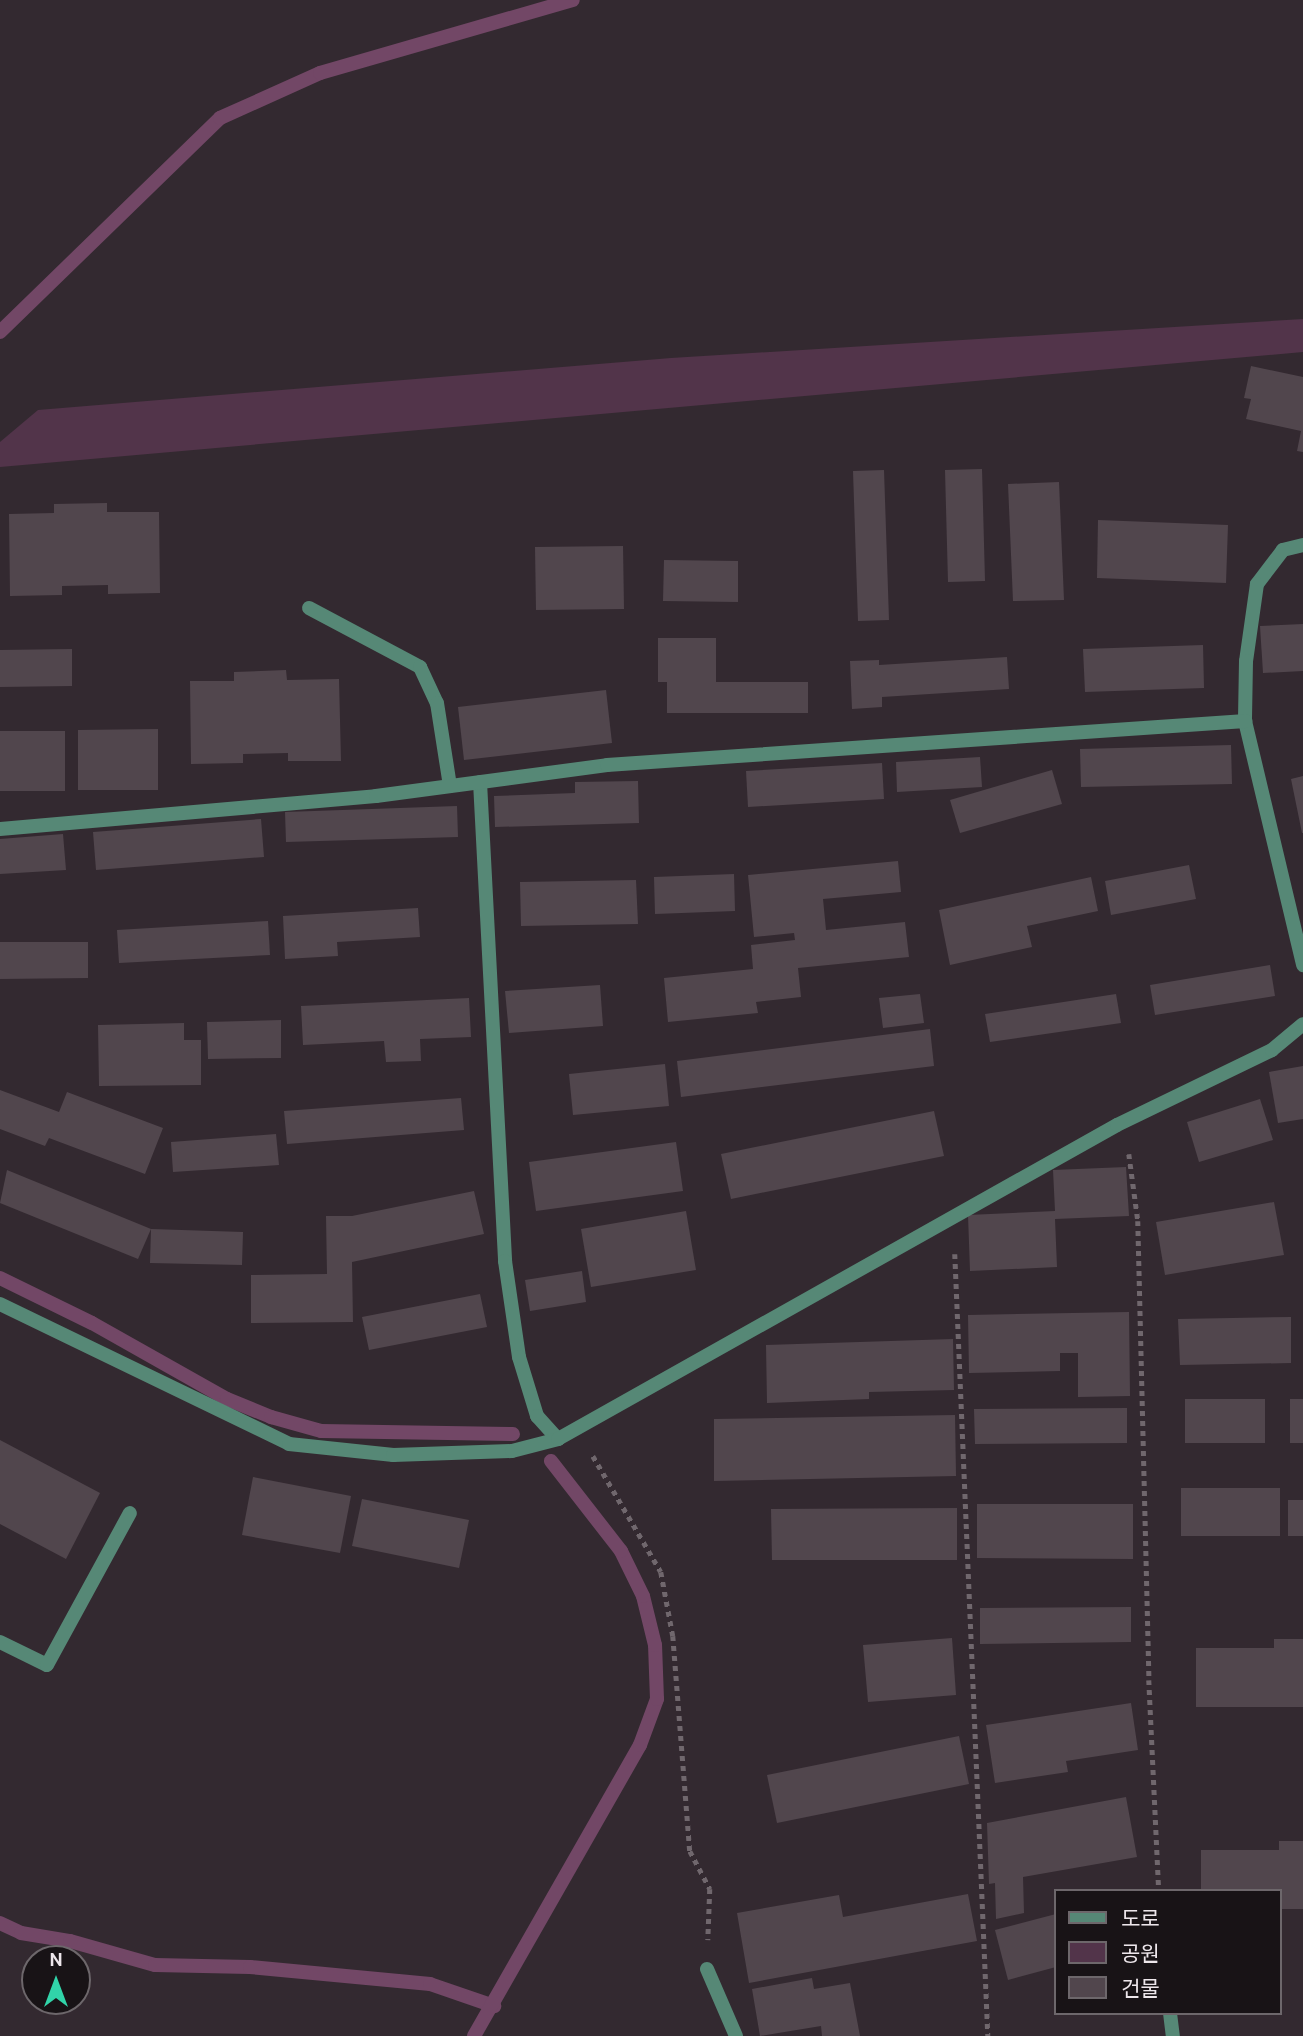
<!DOCTYPE html>
<html>
<head>
<meta charset="utf-8">
<style>
  body { margin:0 }
  #map { position:relative; width:1303px; height:2036px; overflow:hidden; background:#332930; font-family:Overpass,"Noto Sans KR",sans-serif }
  div>[style] { position:absolute }
  [style*='--x'] { left:calc(var(--x)*1px); top:calc(var(--y)*1px); width:calc(var(--w)*1px); rotate:calc(var(--a)*1deg) }
  .green>* { inset:0; background:#52344a }
  .stream>* { height:14px; margin:-7px; padding:0 7px; transform-origin:7px; border-radius:7px; background:#724766 }
  .building>* { inset:0; background:#51464d }
  .path>* { height:4.5px; margin-top:-2.25px; transform-origin:0; background:repeating-linear-gradient(90deg,#70676d 0 5px,transparent 0 10px) }
  .lane>* { height:14px; margin:-7px; padding:0 7px; transform-origin:7px; border-radius:7px; background:#568876 }
  .street>* { height:14px; margin:-7px; padding:0 7px; transform-origin:7px; border-radius:7px; background:#568876 }
  span { translate:-50% -50%; white-space:nowrap; text-align:center; line-height:1.15; -webkit-text-stroke:5px #181316; paint-order:stroke }
  .legend { position:absolute; left:1054px; top:1889px; width:228px; height:126px; box-sizing:border-box; background:#181316; border:2px solid #6d676b; margin:0; padding:9px 12px; list-style:none; font-size:21px; color:#ede6eb }
  .legend li { display:flex; align-items:center; gap:14px; height:35px }
  .legend b { width:35px; border:2px solid #6d676b }
  .north { position:absolute; left:21px; top:1945px; width:70px; height:70px; box-sizing:border-box; background:#181316; border:2px solid #6d676b; border-radius:50%; rotate:0deg; font-size:19px; font-weight:700; line-height:28px; text-align:center; color:#ede6eb }
  .north::after { content:''; display:block; margin:auto; width:24px; height:32px; background:#31d4a9; clip-path:polygon(50% 0,100% 100%,50% 72%,0 100%) }
</style>
</head>
<body>
<div id="map">
  <div class="green">
    <i style="clip-path:polygon(1303px 319px,1303px 352px,0 467px,0 442px,38px 410px,671px 358px)"></i>
  </div>
  <div class="stream">
    <i style="--x:0;--y:332;--w:307;--a:-44.2"></i>
    <i style="--x:220;--y:118;--w:110;--a:-24.2"></i>
    <i style="--x:320;--y:73;--w:263;--a:-16.1"></i>
    <i style="--x:0;--y:1278;--w:102;--a:26.1"></i>
    <i style="--x:92;--y:1323;--w:155;--a:29.4"></i>
    <i style="--x:227;--y:1399;--w:48;--a:22.2"></i>
    <i style="--x:271;--y:1417;--w:52;--a:15.6"></i>
    <i style="--x:321;--y:1431;--w:192;--a:0.9"></i>
    <i style="--x:0;--y:1923;--w:23;--a:25"></i>
    <i style="--x:21;--y:1933;--w:50;--a:9.3"></i>
    <i style="--x:70;--y:1941;--w:88;--a:15.8"></i>
    <i style="--x:155;--y:1965;--w:95;--a:1.2"></i>
    <i style="--x:250;--y:1967;--w:181;--a:5.4"></i>
    <i style="--x:430;--y:1984;--w:68;--a:19"></i>
    <i style="--x:474;--y:2036;--w:335;--a:-60.3"></i>
    <i style="--x:640;--y:1745;--w:49;--a:-69.7"></i>
    <i style="--x:657;--y:1699;--w:54;--a:-92.1"></i>
    <i style="--x:655;--y:1645;--w:50;--a:-103.8"></i>
    <i style="--x:643;--y:1596;--w:50;--a:-116.1"></i>
    <i style="--x:621;--y:1551;--w:114;--a:-127.9"></i>
  </div>
  <div class="building">
    <i style="clip-path:polygon(1251px 366px,1303px 377px,1303px 452px,1297px 451px,1301px 431px,1246px 419px,1251px 399px,1244px 398px)"></i>
    <i style="clip-path:polygon(982px 469px,985px 581px,948px 582px,945px 470px)"></i>
    <i style="clip-path:polygon(884px 470px,889px 620px,858px 621px,853px 471px)"></i>
    <i style="clip-path:polygon(1059px 482px,1064px 600px,1013px 601px,1008px 484px)"></i>
    <i style="clip-path:polygon(107px 503px,107px 512px,159px 512px,160px 593px,108px 594px,108px 585px,62px 586px,62px 595px,10px 596px,9px 514px,54px 513px,54px 504px)"></i>
    <i style="clip-path:polygon(1098px 520px,1228px 525px,1226px 583px,1097px 578px)"></i>
    <i style="clip-path:polygon(623px 546px,624px 609px,536px 610px,535px 547px)"></i>
    <i style="clip-path:polygon(664px 560px,738px 561px,738px 602px,663px 601px)"></i>
    <i style="clip-path:polygon(1303px 624px,1303px 671px,1263px 673px,1260px 626px)"></i>
    <i style="clip-path:polygon(658px 638px,716px 638px,716px 682px,808px 682px,808px 713px,667px 713px,667px 682px,658px 682px)"></i>
    <i style="clip-path:polygon(1203px 645px,1204px 688px,1085px 692px,1083px 649px)"></i>
    <i style="clip-path:polygon(72px 649px,72px 686px,0 687px,0 650px)"></i>
    <i style="clip-path:polygon(1007px 657px,1009px 689px,882px 697px,882px 707px,852px 709px,850px 661px,879px 660px,879px 665px)"></i>
    <i style="clip-path:polygon(286px 670px,287px 680px,339px 679px,341px 761px,288px 761px,288px 753px,243px 754px,243px 763px,191px 764px,190px 681px,234px 681px,234px 672px)"></i>
    <i style="clip-path:polygon(606px 690px,612px 743px,464px 760px,458px 707px)"></i>
    <i style="clip-path:polygon(158px 729px,158px 790px,78px 790px,78px 730px)"></i>
    <i style="clip-path:polygon(0 731px,65px 731px,65px 791px,0 791px)"></i>
    <i style="clip-path:polygon(1231px 745px,1232px 784px,1081px 787px,1080px 749px)"></i>
    <i style="clip-path:polygon(980px 757px,982px 787px,897px 792px,896px 762px)"></i>
    <i style="clip-path:polygon(882px 763px,884px 799px,748px 807px,746px 771px)"></i>
    <i style="clip-path:polygon(1052px 770px,1062px 804px,960px 833px,950px 800px)"></i>
    <i style="clip-path:polygon(1303px 776px,1303px 833px,1302px 833px,1291px 779px)"></i>
    <i style="clip-path:polygon(638px 781px,639px 823px,495px 827px,494px 796px,575px 793px,575px 782px)"></i>
    <i style="clip-path:polygon(457px 806px,458px 837px,286px 842px,285px 812px)"></i>
    <i style="clip-path:polygon(261px 819px,264px 857px,96px 870px,93px 832px)"></i>
    <i style="clip-path:polygon(63px 834px,66px 870px,0 874px,0 839px)"></i>
    <i style="clip-path:polygon(898px 861px,901px 892px,823px 899px,826px 930px,905px 922px,909px 957px,798px 968px,801px 997px,756px 1002px,758px 1013px,668px 1022px,664px 978px,753px 969px,751px 945px,795px 940px,794px 933px,754px 937px,748px 875px)"></i>
    <i style="clip-path:polygon(1189px 865px,1196px 899px,1111px 915px,1105px 881px)"></i>
    <i style="clip-path:polygon(734px 874px,735px 911px,655px 914px,654px 877px)"></i>
    <i style="clip-path:polygon(1091px 877px,1098px 911px,1027px 926px,1032px 947px,950px 965px,939px 910px)"></i>
    <i style="clip-path:polygon(636px 880px,638px 924px,521px 926px,520px 882px)"></i>
    <i style="clip-path:polygon(418px 908px,420px 937px,337px 942px,338px 956px,285px 959px,283px 916px)"></i>
    <i style="clip-path:polygon(268px 921px,270px 955px,119px 963px,117px 930px)"></i>
    <i style="clip-path:polygon(0 942px,88px 942px,88px 978px,0 979px)"></i>
    <i style="clip-path:polygon(1270px 965px,1275px 996px,1155px 1015px,1150px 985px)"></i>
    <i style="clip-path:polygon(600px 985px,603px 1026px,509px 1033px,505px 991px)"></i>
    <i style="clip-path:polygon(920px 994px,924px 1023px,883px 1028px,879px 998px)"></i>
    <i style="clip-path:polygon(1116px 994px,1121px 1023px,990px 1042px,985px 1014px)"></i>
    <i style="clip-path:polygon(469px 998px,471px 1037px,420px 1039px,421px 1061px,386px 1062px,384px 1041px,303px 1045px,301px 1006px)"></i>
    <i style="clip-path:polygon(281px 1020px,281px 1058px,208px 1059px,207px 1022px)"></i>
    <i style="clip-path:polygon(184px 1023px,184px 1040px,201px 1040px,201px 1085px,99px 1086px,98px 1025px)"></i>
    <i style="clip-path:polygon(930px 1029px,934px 1066px,681px 1097px,677px 1061px)"></i>
    <i style="clip-path:polygon(665px 1064px,669px 1106px,573px 1115px,569px 1074px)"></i>
    <i style="clip-path:polygon(1303px 1066px,1303px 1119px,1278px 1123px,1269px 1072px)"></i>
    <i style="clip-path:polygon(0 1090px,59px 1112px,67px 1092px,163px 1128px,145px 1174px,49px 1138px,45px 1146px,0 1129px)"></i>
    <i style="clip-path:polygon(461px 1098px,464px 1130px,287px 1144px,284px 1111px)"></i>
    <i style="clip-path:polygon(1260px 1099px,1273px 1140px,1199px 1162px,1187px 1122px)"></i>
    <i style="clip-path:polygon(934px 1111px,944px 1156px,731px 1199px,721px 1154px)"></i>
    <i style="clip-path:polygon(276px 1134px,279px 1165px,173px 1172px,171px 1142px)"></i>
    <i style="clip-path:polygon(676px 1142px,683px 1191px,536px 1211px,529px 1162px)"></i>
    <i style="clip-path:polygon(1126px 1167px,1129px 1216px,1055px 1219px,1057px 1267px,970px 1271px,968px 1215px,1055px 1211px,1053px 1170px)"></i>
    <i style="clip-path:polygon(7px 1170px,151px 1229px,138px 1259px,0 1203px)"></i>
    <i style="clip-path:polygon(474px 1191px,484px 1234px,352px 1262px,353px 1322px,251px 1323px,251px 1275px,327px 1274px,326px 1216px,352px 1216px)"></i>
    <i style="clip-path:polygon(1274px 1202px,1284px 1255px,1165px 1275px,1156px 1222px)"></i>
    <i style="clip-path:polygon(686px 1211px,696px 1270px,591px 1287px,581px 1229px)"></i>
    <i style="clip-path:polygon(151px 1229px,243px 1232px,242px 1265px,150px 1263px)"></i>
    <i style="clip-path:polygon(582px 1271px,586px 1302px,530px 1311px,525px 1280px)"></i>
    <i style="clip-path:polygon(480px 1294px,487px 1327px,369px 1350px,362px 1317px)"></i>
    <i style="clip-path:polygon(1129px 1312px,1130px 1396px,1078px 1397px,1078px 1353px,1060px 1353px,1060px 1371px,969px 1373px,968px 1315px)"></i>
    <i style="clip-path:polygon(1291px 1317px,1291px 1363px,1180px 1365px,1178px 1319px)"></i>
    <i style="clip-path:polygon(953px 1339px,954px 1390px,869px 1392px,869px 1399px,767px 1403px,766px 1345px)"></i>
    <i style="clip-path:polygon(1185px 1399px,1265px 1399px,1265px 1443px,1185px 1443px)"></i>
    <i style="clip-path:polygon(1290px 1399px,1303px 1399px,1303px 1443px,1290px 1443px)"></i>
    <i style="clip-path:polygon(1127px 1408px,1127px 1443px,975px 1444px,974px 1409px)"></i>
    <i style="clip-path:polygon(955px 1415px,956px 1476px,714px 1481px,714px 1419px)"></i>
    <i style="clip-path:polygon(0 1440px,100px 1493px,66px 1559px,0 1524px)"></i>
    <i style="clip-path:polygon(253px 1477px,351px 1496px,340px 1553px,242px 1535px)"></i>
    <i style="clip-path:polygon(1181px 1488px,1280px 1488px,1280px 1536px,1181px 1536px)"></i>
    <i style="clip-path:polygon(362px 1499px,469px 1520px,459px 1568px,352px 1546px)"></i>
    <i style="clip-path:polygon(1288px 1500px,1303px 1500px,1303px 1536px,1288px 1536px)"></i>
    <i style="clip-path:polygon(977px 1504px,1133px 1504px,1133px 1559px,977px 1558px)"></i>
    <i style="clip-path:polygon(957px 1508px,957px 1560px,772px 1560px,771px 1509px)"></i>
    <i style="clip-path:polygon(1131px 1607px,1131px 1642px,980px 1644px,980px 1608px)"></i>
    <i style="clip-path:polygon(952px 1638px,956px 1695px,868px 1702px,863px 1645px)"></i>
    <i style="clip-path:polygon(1274px 1639px,1303px 1639px,1303px 1707px,1196px 1707px,1196px 1648px,1274px 1648px)"></i>
    <i style="clip-path:polygon(1131px 1703px,1138px 1750px,1066px 1761px,1068px 1772px,995px 1783px,986px 1725px)"></i>
    <i style="clip-path:polygon(959px 1736px,969px 1784px,777px 1823px,767px 1775px)"></i>
    <i style="clip-path:polygon(1126px 1797px,1137px 1857px,1023px 1877px,1024px 1913px,996px 1919px,995px 1883px,989px 1884px,987px 1823px)"></i>
    <i style="clip-path:polygon(1279px 1841px,1303px 1841px,1303px 1909px,1280px 1909px,1280px 1891px,1201px 1891px,1201px 1850px,1279px 1850px)"></i>
    <i style="clip-path:polygon(968px 1894px,977px 1941px,749px 1983px,737px 1913px,839px 1895px,843px 1917px)"></i>
    <i style="clip-path:polygon(1056px 1914px,1056px 1967px,1008px 1980px,995px 1930px)"></i>
    <i style="clip-path:polygon(812px 1978px,814px 1989px,850px 1983px,860px 2036px,822px 2036px,821px 2026px,760px 2036px,752px 1989px)"></i>
  </div>
  <div class="path">
    <i style="--x:1129;--y:1154;--w:68;--a:82.3"></i>
    <i style="--x:1138;--y:1221;--w:459;--a:88.6"></i>
    <i style="--x:1149;--y:1680;--w:211;--a:87.3"></i>
    <i style="--x:955;--y:1254;--w:783;--a:87.58"></i>
    <i style="--x:593;--y:1456;--w:134;--a:59.6"></i>
    <i style="--x:661;--y:1572;--w:65;--a:79.4"></i>
    <i style="--x:673;--y:1636;--w:216;--a:85.5"></i>
    <i style="--x:690;--y:1851;--w:43;--a:62.2"></i>
    <i style="--x:710;--y:1889;--w:51;--a:92.2"></i>
  </div>
  <div class="lane">
    <i style="--x:0;--y:1642;--w:52;--a:26.1"></i>
    <i style="--x:47;--y:1665;--w:173;--a:-61.4"></i>
  </div>
  <div class="street">
    <i style="--x:1303;--y:545;--w:21;--a:166"></i>
    <i style="--x:1283;--y:550;--w:43;--a:127.4"></i>
    <i style="--x:1257;--y:584;--w:78;--a:98.1"></i>
    <i style="--x:1246;--y:661;--w:60;--a:91"></i>
    <i style="--x:1245;--y:721;--w:251;--a:76.6"></i>
    <i style="--x:309;--y:608;--w:126;--a:28"></i>
    <i style="--x:420;--y:667;--w:40;--a:65"></i>
    <i style="--x:437;--y:703;--w:84;--a:81.1"></i>
    <i style="--x:480;--y:782;--w:480;--a:87"></i>
    <i style="--x:505;--y:1261;--w:97;--a:81.7"></i>
    <i style="--x:519;--y:1357;--w:62;--a:73"></i>
    <i style="--x:537;--y:1416;--w:31;--a:48"></i>
    <i style="--x:0;--y:829;--w:377;--a:-5"></i>
    <i style="--x:376;--y:796;--w:233;--a:-7.6"></i>
    <i style="--x:607;--y:765;--w:640;--a:-3.95"></i>
    <i style="--x:0;--y:1304;--w:321;--a:25.8"></i>
    <i style="--x:289;--y:1444;--w:105;--a:6"></i>
    <i style="--x:393;--y:1455;--w:119;--a:-1.9"></i>
    <i style="--x:512;--y:1451;--w:48;--a:-14.6"></i>
    <i style="--x:558;--y:1439;--w:641;--a:-29.32"></i>
    <i style="--x:1117;--y:1125;--w:172;--a:-25.8"></i>
    <i style="--x:1272;--y:1050;--w:40;--a:-40"></i>
    <i style="--x:707;--y:1969;--w:73;--a:66.6"></i>
    <i style="--x:1170;--y:2013;--w:23;--a:83"></i>
  </div>
  <ul class="legend">
  <li><b style="height:9px;background:#568876"></b>도로</li>
  <li><b style="height:19px;background:#52344a"></b>공원</li>
  <li><b style="height:19px;background:#51464d"></b>건물</li>
  </ul>
  <div class="north">N</div>
</div>
</body>
</html>
